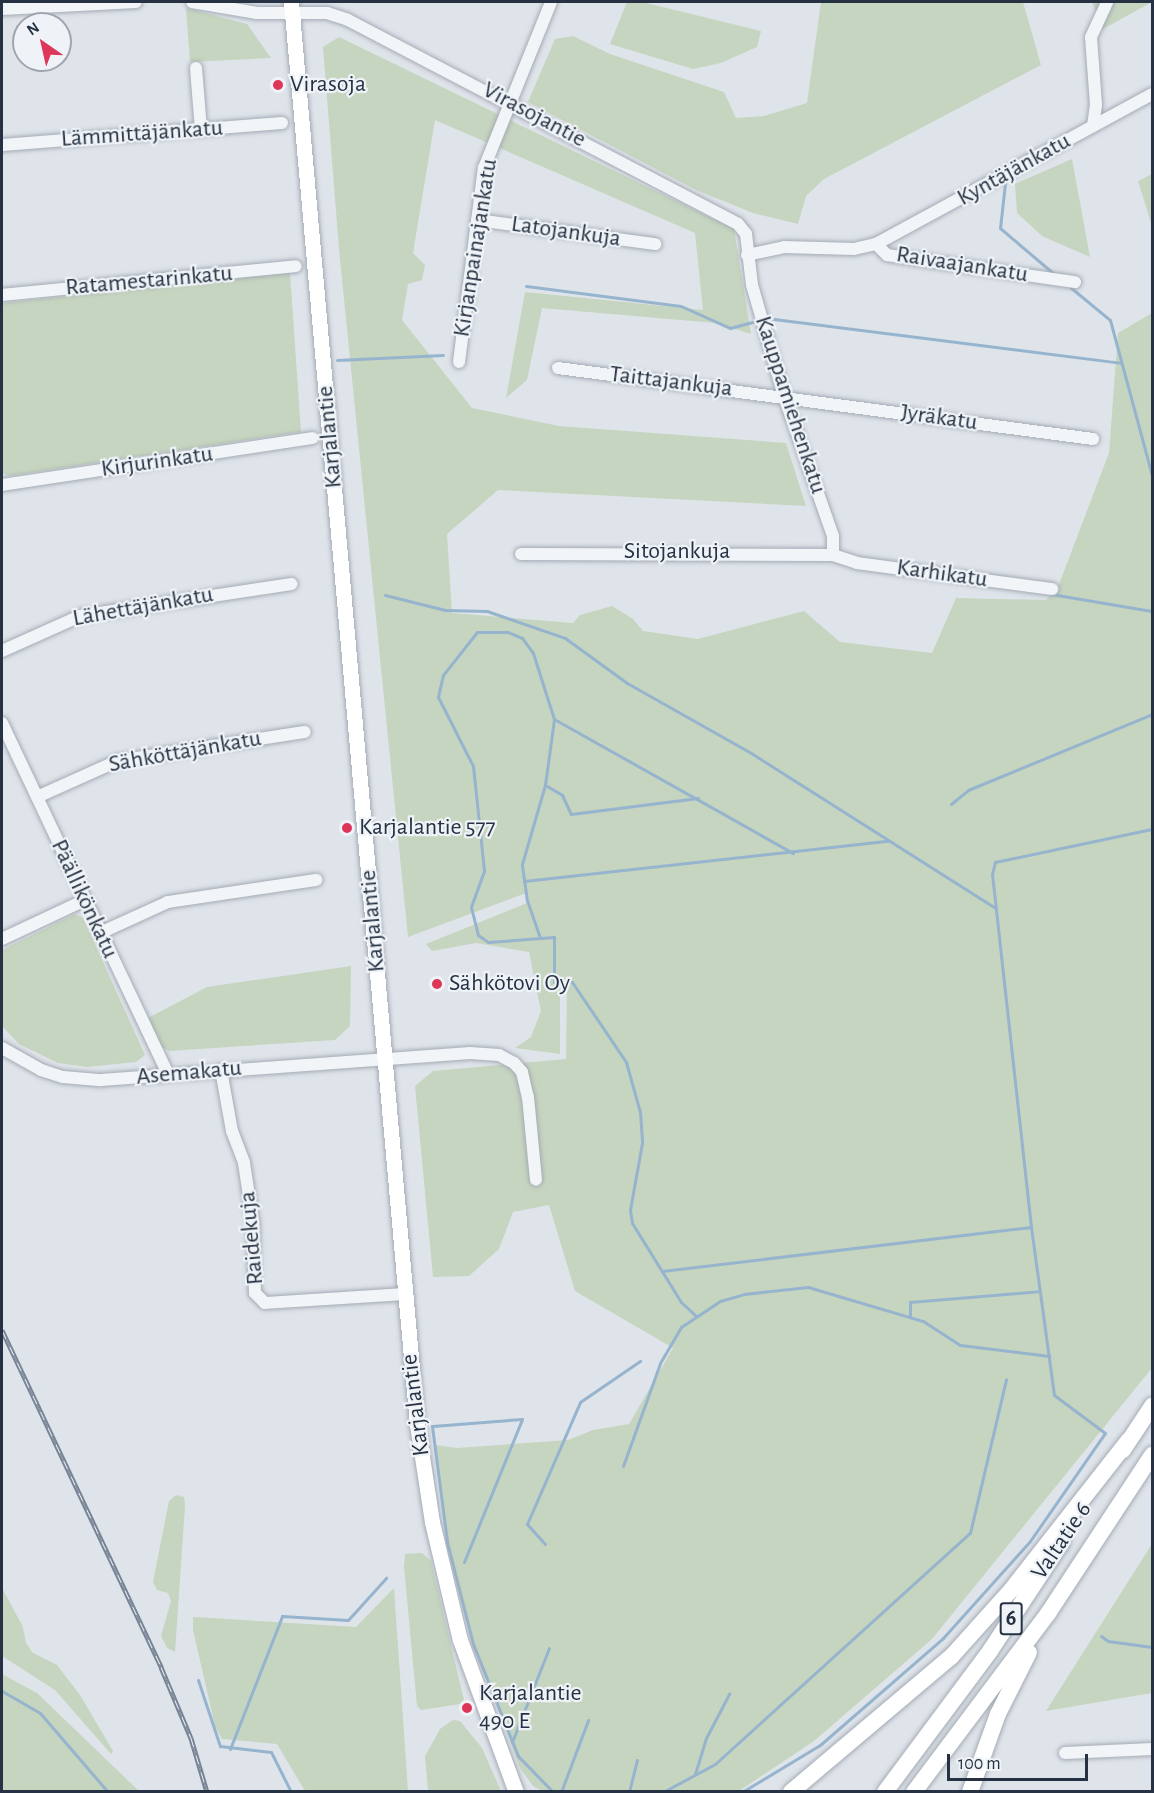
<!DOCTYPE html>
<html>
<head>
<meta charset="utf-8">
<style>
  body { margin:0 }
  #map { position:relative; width:1154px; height:1793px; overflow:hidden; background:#dfe4ea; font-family:"Alegreya Sans",sans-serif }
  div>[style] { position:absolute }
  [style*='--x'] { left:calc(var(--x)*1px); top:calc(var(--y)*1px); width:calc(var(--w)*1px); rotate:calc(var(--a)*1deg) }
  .green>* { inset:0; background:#c6d5bf }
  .stream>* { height:3px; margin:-1.5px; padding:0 1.5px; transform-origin:1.5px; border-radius:1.5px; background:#96b4ce }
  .roads { filter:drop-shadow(0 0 2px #a4abb5) drop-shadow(0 0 2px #a4abb5) }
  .minor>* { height:12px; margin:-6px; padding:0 6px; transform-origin:6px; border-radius:6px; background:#f2f5f8 }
  .major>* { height:15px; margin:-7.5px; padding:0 7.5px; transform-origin:7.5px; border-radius:7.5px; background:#fff }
  .highway>* { height:16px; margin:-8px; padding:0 8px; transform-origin:8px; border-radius:8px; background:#fff }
  .rail>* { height:5px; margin-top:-2.5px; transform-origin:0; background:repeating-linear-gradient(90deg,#eff3f7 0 9px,#778495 0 18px); box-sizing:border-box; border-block:2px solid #778495 }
  .dots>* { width:16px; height:16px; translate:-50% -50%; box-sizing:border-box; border:3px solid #eff3f7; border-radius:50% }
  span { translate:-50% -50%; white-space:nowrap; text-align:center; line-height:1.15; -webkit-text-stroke:4.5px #eff3f7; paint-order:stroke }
  .shield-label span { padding:2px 4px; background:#eff3f7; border:2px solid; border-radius:4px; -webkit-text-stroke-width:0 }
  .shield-label { font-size:22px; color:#263243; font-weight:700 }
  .poi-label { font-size:24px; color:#263243 }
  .left { translate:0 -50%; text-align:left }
  .street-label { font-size:24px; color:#263243 }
  .frame { position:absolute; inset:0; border:3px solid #263243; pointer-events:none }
  .north { position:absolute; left:12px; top:12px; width:60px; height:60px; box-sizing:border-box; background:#eff3f7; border:2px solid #9fa6af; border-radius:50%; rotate:326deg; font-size:16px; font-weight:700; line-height:24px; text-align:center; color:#263243 }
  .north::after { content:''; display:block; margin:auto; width:21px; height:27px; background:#dd3659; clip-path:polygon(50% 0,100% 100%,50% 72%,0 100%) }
  .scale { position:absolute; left:947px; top:1754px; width:141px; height:27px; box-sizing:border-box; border:3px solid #263243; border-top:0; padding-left:8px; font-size:18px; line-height:21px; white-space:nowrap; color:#263243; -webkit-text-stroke:4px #eff3f7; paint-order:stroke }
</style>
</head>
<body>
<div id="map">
  <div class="green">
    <i style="clip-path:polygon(627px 2px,642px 2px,761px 31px,757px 47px,721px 63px,693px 69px,610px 44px)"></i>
    <i style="clip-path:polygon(821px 2px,1023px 2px,1041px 65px,824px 179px,806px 196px,798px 224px,753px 213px,696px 190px,528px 102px,555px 39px,573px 36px,610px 54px,724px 92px,736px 118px,764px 116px,807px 103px)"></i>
    <i style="clip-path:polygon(1092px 2px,1152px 2px,1103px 29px)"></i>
    <i style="clip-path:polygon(186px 8px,247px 24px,271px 58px,190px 62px)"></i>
    <i style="clip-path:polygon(339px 37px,734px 229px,751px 334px,715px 323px,542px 308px,527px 380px,506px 398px,525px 292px,703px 310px,695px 233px,435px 120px,413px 253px,425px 265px,422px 280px,408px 284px,402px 320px,472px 408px,559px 426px,786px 443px,806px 506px,498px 490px,447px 534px,452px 613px,573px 623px,580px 615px,612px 606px,633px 619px,643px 631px,698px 639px,804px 611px,840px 642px,932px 653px,956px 598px,1046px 600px,1058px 587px,1109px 453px,1118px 333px,1152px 313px,1152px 1368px,932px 1639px,814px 1741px,739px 1791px,544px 1792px,533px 1786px,520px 1768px,473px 1644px,447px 1542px,435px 1445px,457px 1448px,568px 1440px,593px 1430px,629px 1424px,673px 1348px,575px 1291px,549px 1205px,513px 1212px,499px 1249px,469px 1276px,433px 1277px,415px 1086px,433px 1071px,566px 1059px,567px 982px,560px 982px,560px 1054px,515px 1048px,531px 1037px,541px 1011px,529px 952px,476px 943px,432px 951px,426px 944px,527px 903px,526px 893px,408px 937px,339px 249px,323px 47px)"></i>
    <i style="clip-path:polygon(1072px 159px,1090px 257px,1042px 236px,1017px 213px,1015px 184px)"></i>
    <i style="clip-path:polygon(1152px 174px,1152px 226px,1138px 181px)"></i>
    <i style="clip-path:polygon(290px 273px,301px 432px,9px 476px,2px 473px,2px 303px)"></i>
    <i style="clip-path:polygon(75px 914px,83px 918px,145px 1055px,136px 1062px,87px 1067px,58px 1063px,19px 1044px,2px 1026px,2px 950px)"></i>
    <i style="clip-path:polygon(351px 966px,350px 1026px,335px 1040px,169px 1051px,162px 1047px,148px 1018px,207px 987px)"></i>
    <i style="clip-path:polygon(176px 1495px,184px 1497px,185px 1506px,175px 1652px,167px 1648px,161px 1636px,171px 1601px,168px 1593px,157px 1590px,153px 1582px,169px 1501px)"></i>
    <i style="clip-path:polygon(1152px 1544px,1152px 1693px,1046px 1711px)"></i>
    <i style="clip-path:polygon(422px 1553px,431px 1561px,464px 1700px,460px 1704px,421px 1710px,417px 1706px,404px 1567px,405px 1554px)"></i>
    <i style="clip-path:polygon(2px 1588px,23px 1627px,26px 1643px,33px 1653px,57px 1665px,80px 1695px,113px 1751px,111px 1754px,55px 1690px,2px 1656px)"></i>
    <i style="clip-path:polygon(394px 1588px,408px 1791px,305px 1791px,277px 1744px,222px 1739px,215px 1726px,193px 1630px,193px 1617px,356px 1627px)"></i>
    <i style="clip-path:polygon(2px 1674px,37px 1693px,139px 1791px,2px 1791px)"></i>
    <i style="clip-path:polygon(453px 1720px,460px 1721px,482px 1748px,501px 1791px,428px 1791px,425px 1756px,440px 1729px)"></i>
  </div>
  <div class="stream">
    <i style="--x:1005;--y:183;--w:45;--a:96.3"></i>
    <i style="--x:1000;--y:228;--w:71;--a:40.4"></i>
    <i style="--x:526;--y:286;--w:156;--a:7.4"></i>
    <i style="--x:681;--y:306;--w:54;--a:24.2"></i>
    <i style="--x:730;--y:328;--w:30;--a:-15"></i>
    <i style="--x:1070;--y:287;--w:52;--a:39.5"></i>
    <i style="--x:1110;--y:320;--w:162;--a:74.9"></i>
    <i style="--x:766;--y:318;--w:358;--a:7.2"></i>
    <i style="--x:337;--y:360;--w:106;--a:-2.7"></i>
    <i style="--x:1051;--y:594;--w:102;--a:9.6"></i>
    <i style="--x:385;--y:595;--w:62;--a:14"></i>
    <i style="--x:445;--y:610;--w:42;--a:1.4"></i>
    <i style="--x:487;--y:611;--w:83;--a:19.1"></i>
    <i style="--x:565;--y:638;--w:77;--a:36"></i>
    <i style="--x:627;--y:683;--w:142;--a:29.4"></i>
    <i style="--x:751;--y:753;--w:289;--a:32.4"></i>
    <i style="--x:554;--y:719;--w:274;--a:29.3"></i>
    <i style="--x:545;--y:785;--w:20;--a:30"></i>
    <i style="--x:562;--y:795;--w:21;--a:65"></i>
    <i style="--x:571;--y:814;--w:128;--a:-7.2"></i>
    <i style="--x:951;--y:804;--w:22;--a:-39"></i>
    <i style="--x:968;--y:790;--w:199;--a:-22.4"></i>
    <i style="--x:524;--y:881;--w:366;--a:-6.3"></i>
    <i style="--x:540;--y:938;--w:39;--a:-109"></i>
    <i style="--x:527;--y:901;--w:37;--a:-98"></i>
    <i style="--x:522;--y:864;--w:82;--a:-73.8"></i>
    <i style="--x:545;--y:785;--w:67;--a:-82.2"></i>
    <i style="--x:554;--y:719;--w:69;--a:-107.7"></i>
    <i style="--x:533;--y:653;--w:19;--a:-126"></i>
    <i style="--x:522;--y:638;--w:15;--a:-157"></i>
    <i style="--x:508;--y:632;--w:31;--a:180"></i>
    <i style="--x:477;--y:632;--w:55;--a:128.3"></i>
    <i style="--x:443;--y:675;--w:23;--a:103"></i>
    <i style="--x:438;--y:697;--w:77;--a:63.1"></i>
    <i style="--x:473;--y:766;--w:106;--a:84"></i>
    <i style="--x:484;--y:871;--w:38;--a:110"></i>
    <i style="--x:471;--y:907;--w:29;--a:76"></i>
    <i style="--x:478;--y:935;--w:12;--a:35"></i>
    <i style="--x:488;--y:942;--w:66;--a:-4.3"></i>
    <i style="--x:554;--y:937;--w:45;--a:90"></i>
    <i style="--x:554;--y:982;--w:18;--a:0"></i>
    <i style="--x:572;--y:982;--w:97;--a:56"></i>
    <i style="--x:626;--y:1062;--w:52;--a:74.4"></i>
    <i style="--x:640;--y:1112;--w:31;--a:86"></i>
    <i style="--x:642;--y:1143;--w:68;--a:100.2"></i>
    <i style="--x:630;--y:1210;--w:13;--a:81"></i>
    <i style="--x:632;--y:1223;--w:93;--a:58.2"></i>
    <i style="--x:681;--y:1302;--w:21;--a:43"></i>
    <i style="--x:662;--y:1271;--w:372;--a:-6.8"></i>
    <i style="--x:910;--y:1316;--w:14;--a:-90"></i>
    <i style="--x:910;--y:1302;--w:130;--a:-4.8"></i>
    <i style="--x:623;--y:1466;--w:109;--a:-70.2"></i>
    <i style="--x:660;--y:1363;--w:42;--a:-59.7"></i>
    <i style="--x:681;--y:1327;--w:47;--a:-33.7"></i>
    <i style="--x:720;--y:1301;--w:25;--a:-16"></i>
    <i style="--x:744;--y:1294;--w:64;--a:-6.2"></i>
    <i style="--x:808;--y:1287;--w:120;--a:16.5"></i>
    <i style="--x:923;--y:1321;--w:44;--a:33"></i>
    <i style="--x:960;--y:1345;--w:90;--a:7"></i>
    <i style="--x:545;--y:1544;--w:27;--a:-132"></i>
    <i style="--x:527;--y:1524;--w:133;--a:-66.5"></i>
    <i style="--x:580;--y:1402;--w:73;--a:-34.3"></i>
    <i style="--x:464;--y:1562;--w:154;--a:-67.9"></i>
    <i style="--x:522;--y:1419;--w:90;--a:175.6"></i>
    <i style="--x:432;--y:1426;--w:117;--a:82.6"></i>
    <i style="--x:447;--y:1542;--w:105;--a:75.7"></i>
    <i style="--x:473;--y:1644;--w:121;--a:68.1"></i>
    <i style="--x:518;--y:1756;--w:50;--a:45.8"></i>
    <i style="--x:1101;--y:1636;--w:9;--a:36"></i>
    <i style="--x:1108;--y:1641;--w:44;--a:7.8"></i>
    <i style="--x:198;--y:1680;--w:70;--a:71.6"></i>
    <i style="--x:220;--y:1746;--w:51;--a:6.7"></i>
    <i style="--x:271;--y:1752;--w:45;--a:63.4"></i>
    <i style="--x:2;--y:1691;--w:44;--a:30.1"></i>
    <i style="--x:40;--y:1713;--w:104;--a:49.3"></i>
    <i style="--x:512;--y:1742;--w:101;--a:-68.5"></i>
    <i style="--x:230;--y:1749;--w:143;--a:-68.6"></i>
    <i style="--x:282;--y:1616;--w:66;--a:3.5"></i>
    <i style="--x:348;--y:1620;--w:57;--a:-47.9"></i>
    <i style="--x:695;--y:1774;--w:38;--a:-73"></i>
    <i style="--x:706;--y:1738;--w:50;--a:-62.4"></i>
    <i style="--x:561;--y:1792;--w:77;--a:-69.4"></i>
    <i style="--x:629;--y:1792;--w:33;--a:-76"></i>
    <i style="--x:663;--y:1792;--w:59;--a:-28.3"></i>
    <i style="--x:715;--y:1764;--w:344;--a:-42.2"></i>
    <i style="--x:970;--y:1533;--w:158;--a:-76.8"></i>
    <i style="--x:742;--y:1792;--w:91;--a:-31.1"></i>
    <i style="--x:820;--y:1745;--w:163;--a:-41"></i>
    <i style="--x:943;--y:1638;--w:130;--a:-48.1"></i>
    <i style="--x:1030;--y:1541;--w:131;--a:-55.2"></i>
    <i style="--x:1105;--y:1433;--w:64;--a:-143.3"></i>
    <i style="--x:1054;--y:1395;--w:170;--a:-97.8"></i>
    <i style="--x:1031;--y:1227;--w:355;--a:-96.3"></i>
    <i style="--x:992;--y:874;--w:12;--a:-76"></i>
    <i style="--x:995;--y:862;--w:160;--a:-11.9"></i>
  </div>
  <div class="roads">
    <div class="minor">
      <i style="--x:192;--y:2;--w:66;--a:9.6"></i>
      <i style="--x:257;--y:13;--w:70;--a:0"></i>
      <i style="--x:327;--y:13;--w:22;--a:18"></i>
      <i style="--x:348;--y:20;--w:440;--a:27.6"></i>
      <i style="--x:738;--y:224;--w:13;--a:51"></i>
      <i style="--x:746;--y:234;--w:51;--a:83.3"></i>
      <i style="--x:752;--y:285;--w:116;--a:73.9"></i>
      <i style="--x:784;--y:396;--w:148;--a:70.7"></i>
      <i style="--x:833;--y:536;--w:19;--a:90"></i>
      <i style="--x:2;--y:9;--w:134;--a:-3"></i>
      <i style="--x:196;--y:68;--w:62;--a:85.4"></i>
      <i style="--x:1093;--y:126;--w:21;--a:-82"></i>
      <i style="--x:1096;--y:105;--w:68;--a:-94.2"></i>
      <i style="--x:1091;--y:37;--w:38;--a:-65"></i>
      <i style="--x:2;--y:145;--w:281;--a:-4.5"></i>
      <i style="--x:477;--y:220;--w:180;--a:7.7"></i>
      <i style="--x:876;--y:244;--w:314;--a:-28.5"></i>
      <i style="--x:747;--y:255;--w:38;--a:-12"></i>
      <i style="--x:784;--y:247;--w:70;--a:1.6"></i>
      <i style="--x:854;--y:249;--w:23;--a:-13"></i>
      <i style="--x:876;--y:244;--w:16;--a:45"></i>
      <i style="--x:887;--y:255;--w:190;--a:8.2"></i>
      <i style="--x:2;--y:295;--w:295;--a:-5.6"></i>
      <i style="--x:459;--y:362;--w:196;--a:-82.7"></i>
      <i style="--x:484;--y:168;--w:179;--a:-68"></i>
      <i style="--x:558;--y:368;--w:540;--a:7.56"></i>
      <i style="--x:2;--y:485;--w:314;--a:-8.6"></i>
      <i style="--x:521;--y:554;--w:312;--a:0.2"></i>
      <i style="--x:833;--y:555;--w:25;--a:18"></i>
      <i style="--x:857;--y:563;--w:197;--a:7.6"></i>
      <i style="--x:2;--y:651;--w:85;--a:-24.2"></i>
      <i style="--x:80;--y:616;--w:214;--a:-8.6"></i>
      <i style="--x:2;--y:723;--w:388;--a:64.7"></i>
      <i style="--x:37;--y:797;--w:88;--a:-24.2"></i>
      <i style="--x:117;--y:761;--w:190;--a:-8.8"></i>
      <i style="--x:100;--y:933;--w:75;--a:-24.5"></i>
      <i style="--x:168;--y:902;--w:150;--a:-8.5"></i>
      <i style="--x:2;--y:939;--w:92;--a:-25.2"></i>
      <i style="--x:2;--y:1048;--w:45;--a:29.4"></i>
      <i style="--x:41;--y:1070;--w:23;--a:18"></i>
      <i style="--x:63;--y:1077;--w:38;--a:5"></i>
      <i style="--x:101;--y:1080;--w:370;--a:-4.2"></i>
      <i style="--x:470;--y:1053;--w:29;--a:4"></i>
      <i style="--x:499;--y:1055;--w:17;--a:28"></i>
      <i style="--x:514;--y:1063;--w:12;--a:48"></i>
      <i style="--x:522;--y:1072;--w:26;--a:77"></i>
      <i style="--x:528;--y:1097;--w:83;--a:84.5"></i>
      <i style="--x:221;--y:1070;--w:62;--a:79.8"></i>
      <i style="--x:232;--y:1131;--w:34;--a:69"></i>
      <i style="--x:244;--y:1163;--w:60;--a:81.3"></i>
      <i style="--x:253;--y:1222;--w:71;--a:88.4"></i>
      <i style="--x:255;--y:1293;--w:14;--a:45"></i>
      <i style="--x:265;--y:1303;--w:138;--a:-3.7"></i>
      <i style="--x:1065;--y:1753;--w:87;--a:-2.6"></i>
    </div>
    <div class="major">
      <i style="--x:291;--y:2;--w:1428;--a:84.94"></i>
      <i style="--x:417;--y:1424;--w:99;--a:81.3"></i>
      <i style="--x:432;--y:1522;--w:121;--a:76.7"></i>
      <i style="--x:460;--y:1640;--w:162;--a:69.8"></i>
    </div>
    <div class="highway">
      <i style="--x:1123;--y:1450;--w:53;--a:-56.6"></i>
      <i style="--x:791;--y:1792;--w:209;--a:-40.2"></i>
      <i style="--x:951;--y:1657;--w:91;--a:-48.1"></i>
      <i style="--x:1012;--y:1589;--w:189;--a:-51.9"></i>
      <i style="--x:885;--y:1792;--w:176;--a:-53.3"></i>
      <i style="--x:990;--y:1651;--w:131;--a:-56.6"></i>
      <i style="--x:914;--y:1792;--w:225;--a:-53.1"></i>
      <i style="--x:1049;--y:1612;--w:188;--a:-56.7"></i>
      <i style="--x:970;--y:1792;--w:83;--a:-70.3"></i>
      <i style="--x:998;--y:1714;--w:69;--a:-63.4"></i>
    </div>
  </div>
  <div class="rail">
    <i style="--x:2;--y:1330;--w:373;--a:64.7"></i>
    <i style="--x:161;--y:1667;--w:77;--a:67.1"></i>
    <i style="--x:191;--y:1738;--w:56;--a:73.5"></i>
  </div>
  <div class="dots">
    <i style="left:278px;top:85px;background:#dd3659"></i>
    <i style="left:347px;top:828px;background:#dd3659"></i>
    <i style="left:437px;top:984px;background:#dd3659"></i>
    <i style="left:467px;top:1708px;background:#dd3659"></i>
  </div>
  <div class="shield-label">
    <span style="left:1011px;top:1619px">6</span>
  </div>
  <div class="poi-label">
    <span class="left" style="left:290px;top:85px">Virasoja</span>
    <span class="left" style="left:359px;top:828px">Karjalantie 577</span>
    <span class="left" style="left:449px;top:984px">Sähkötovi Oy</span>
    <span class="left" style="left:479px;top:1708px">Karjalantie<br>490 E</span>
  </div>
  <div class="street-label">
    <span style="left:534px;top:115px;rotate:28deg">Virasojantie</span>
    <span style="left:142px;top:134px;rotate:-4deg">Lämmittäjänkatu</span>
    <span style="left:1014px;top:170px;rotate:-29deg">Kyntäjänkatu</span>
    <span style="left:566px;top:232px;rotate:8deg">Latojankuja</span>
    <span style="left:476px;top:248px;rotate:-81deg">Kirjanpainajankatu</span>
    <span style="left:962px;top:265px;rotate:9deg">Raivaajankatu</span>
    <span style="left:149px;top:281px;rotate:-5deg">Ratamestarinkatu</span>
    <span style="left:671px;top:382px;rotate:7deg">Taittajankuja</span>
    <span style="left:790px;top:405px;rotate:72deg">Kauppamiehenkatu</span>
    <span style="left:939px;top:418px;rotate:8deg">Jyräkatu</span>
    <span style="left:330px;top:437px;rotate:-95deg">Karjalantie</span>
    <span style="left:157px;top:462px;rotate:-8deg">Kirjurinkatu</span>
    <span style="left:677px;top:552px">Sitojankuja</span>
    <span style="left:942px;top:574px;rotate:8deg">Karhikatu</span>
    <span style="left:143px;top:607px;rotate:-10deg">Lähettäjänkatu</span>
    <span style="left:185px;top:752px;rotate:-10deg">Sähköttäjänkatu</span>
    <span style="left:84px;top:899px;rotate:65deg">Päällikönkatu</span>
    <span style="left:373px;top:921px;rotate:-95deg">Karjalantie</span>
    <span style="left:189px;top:1073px;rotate:-5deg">Asemakatu</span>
    <span style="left:252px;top:1238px;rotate:-95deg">Raidekuja</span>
    <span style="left:416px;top:1405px;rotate:-97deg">Karjalantie</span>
    <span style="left:1062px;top:1541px;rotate:-56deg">Valtatie 6</span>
  </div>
  <div class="frame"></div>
  <div class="north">N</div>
  <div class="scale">100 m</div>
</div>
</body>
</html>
